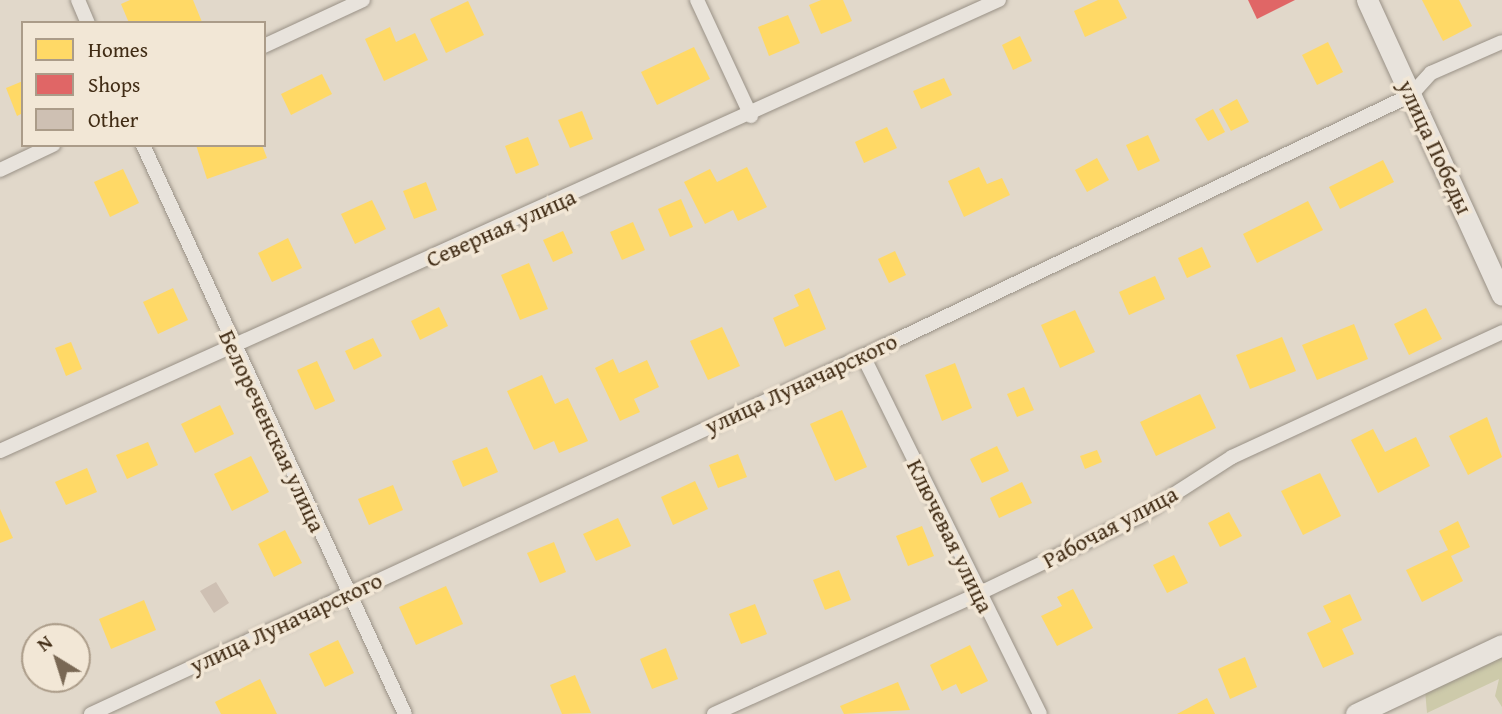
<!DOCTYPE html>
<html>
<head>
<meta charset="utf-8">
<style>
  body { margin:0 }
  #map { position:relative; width:1502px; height:714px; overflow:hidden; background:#e1d8ca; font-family:"Gentium Book Plus",serif }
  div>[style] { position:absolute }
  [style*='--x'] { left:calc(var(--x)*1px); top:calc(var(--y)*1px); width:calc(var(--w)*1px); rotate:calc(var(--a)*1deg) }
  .green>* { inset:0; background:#cdcaaa }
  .homes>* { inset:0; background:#ffd966 }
  .shops>* { inset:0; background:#e06666 }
  .building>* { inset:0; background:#cec0b3 }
  .roads { filter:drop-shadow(0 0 2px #999186) drop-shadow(0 0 2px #999186) }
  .street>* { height:14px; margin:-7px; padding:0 7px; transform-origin:7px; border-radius:7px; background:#e8e3dc }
  .secondary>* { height:21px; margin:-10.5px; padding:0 10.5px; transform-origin:10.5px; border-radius:10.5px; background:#e8e3dc }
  span { translate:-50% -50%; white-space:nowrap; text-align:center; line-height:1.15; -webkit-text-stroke:7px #f2e7d6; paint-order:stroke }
  .street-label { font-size:23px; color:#412c15 }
  .legend { position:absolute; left:21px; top:21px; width:245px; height:126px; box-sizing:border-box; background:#f2e7d6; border:2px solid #ab9c89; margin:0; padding:9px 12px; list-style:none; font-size:21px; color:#412c15 }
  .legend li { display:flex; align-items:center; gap:14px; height:35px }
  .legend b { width:35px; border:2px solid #ab9c89 }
  .north { position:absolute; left:21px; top:623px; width:70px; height:70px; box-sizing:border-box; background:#f2e7d6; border:2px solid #ab9c89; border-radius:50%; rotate:322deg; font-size:19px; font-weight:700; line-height:28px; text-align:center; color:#412c15 }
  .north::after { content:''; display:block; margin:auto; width:24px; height:32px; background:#796854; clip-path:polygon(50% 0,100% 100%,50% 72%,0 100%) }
</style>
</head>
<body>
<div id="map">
  <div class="green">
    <i style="clip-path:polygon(1497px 656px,1502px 657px,1502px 707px,1495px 696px,1499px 679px,1427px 713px,1425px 690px)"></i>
  </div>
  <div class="homes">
    <i style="clip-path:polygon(130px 0,193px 0,202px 22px,129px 23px,121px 4px)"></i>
    <i style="clip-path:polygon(821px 0,843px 0,852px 21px,821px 34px,809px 5px)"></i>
    <i style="clip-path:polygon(1098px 0,1118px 0,1127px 18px,1085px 37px,1074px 11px)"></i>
    <i style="clip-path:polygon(1422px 0,1459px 0,1472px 26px,1443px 41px)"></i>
    <i style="clip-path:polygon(468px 1px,484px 35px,446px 53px,430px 19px)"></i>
    <i style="clip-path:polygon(788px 15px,800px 43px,769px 56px,758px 27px)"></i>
    <i style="clip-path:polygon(390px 27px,396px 42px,415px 33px,428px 60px,384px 81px,365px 39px)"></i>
    <i style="clip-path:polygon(1020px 36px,1032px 61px,1013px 70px,1002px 45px)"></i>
    <i style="clip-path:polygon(1328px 42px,1343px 72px,1317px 85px,1302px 55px)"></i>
    <i style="clip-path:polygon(694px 47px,710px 79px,657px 105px,641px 72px)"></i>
    <i style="clip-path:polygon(322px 74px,332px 94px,291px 115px,281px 94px)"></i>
    <i style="clip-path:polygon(944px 78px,952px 95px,921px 109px,913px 91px)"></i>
    <i style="clip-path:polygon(23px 81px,23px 113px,17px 116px,6px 88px)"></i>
    <i style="clip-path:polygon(1237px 99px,1249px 122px,1231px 131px,1219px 109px)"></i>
    <i style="clip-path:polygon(1213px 109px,1225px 132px,1208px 141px,1195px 119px)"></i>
    <i style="clip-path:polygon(582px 111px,593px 139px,570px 148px,558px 120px)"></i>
    <i style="clip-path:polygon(887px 127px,897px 148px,864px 163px,855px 142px)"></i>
    <i style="clip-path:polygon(1148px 135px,1160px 161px,1138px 171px,1126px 145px)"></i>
    <i style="clip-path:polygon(528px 137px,539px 165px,516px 174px,505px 146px)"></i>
    <i style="clip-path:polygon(196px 145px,262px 145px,267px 158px,207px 179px)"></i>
    <i style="clip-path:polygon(1097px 158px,1109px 180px,1087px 192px,1075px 170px)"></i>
    <i style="clip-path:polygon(1383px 160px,1394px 182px,1340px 209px,1329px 187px)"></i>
    <i style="clip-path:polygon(747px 167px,767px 207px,738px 221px,733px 210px,705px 224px,684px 182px,710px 169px,717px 182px)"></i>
    <i style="clip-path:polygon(979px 167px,987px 184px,1002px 178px,1010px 195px,964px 217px,948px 181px)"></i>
    <i style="clip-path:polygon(123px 169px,139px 203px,110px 217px,94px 182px)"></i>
    <i style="clip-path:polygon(426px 182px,437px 210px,414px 219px,403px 191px)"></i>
    <i style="clip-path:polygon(681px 199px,693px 227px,670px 237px,658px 209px)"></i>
    <i style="clip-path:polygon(372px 200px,386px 229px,355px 244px,341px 214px)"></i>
    <i style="clip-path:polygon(1308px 201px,1323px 230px,1257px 263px,1243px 234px)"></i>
    <i style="clip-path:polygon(633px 222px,645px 250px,622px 260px,610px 232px)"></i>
    <i style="clip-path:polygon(563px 231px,573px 253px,553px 262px,543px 240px)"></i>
    <i style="clip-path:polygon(288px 238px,302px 268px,272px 282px,258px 253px)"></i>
    <i style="clip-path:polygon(1202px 247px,1211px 267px,1187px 278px,1178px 258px)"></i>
    <i style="clip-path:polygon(895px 251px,906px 275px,889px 283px,878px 259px)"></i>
    <i style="clip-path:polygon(529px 263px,548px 309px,520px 320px,501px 275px)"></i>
    <i style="clip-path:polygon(1155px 276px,1165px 299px,1129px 315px,1119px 292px)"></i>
    <i style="clip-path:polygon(173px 288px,188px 320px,158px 334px,143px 302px)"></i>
    <i style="clip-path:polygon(809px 288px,826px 329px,785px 347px,773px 318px,799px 306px,794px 295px)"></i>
    <i style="clip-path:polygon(439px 307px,448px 326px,420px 340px,411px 321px)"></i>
    <i style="clip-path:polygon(1426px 308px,1442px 339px,1409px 355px,1394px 324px)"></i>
    <i style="clip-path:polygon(1075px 310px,1095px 352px,1060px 368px,1041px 325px)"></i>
    <i style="clip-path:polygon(1354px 324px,1368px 359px,1317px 380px,1302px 345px)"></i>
    <i style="clip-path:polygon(722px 327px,740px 366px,708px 380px,690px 341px)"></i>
    <i style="clip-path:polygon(1282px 337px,1296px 371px,1250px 389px,1236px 355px)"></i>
    <i style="clip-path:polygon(373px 338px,382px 356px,354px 370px,345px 351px)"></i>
    <i style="clip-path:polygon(71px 342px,82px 369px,66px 376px,55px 348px)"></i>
    <i style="clip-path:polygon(613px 359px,619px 373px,647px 360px,659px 387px,634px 399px,640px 412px,620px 421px,595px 368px)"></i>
    <i style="clip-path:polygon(317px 361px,335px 401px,315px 410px,297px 370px)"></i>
    <i style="clip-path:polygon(955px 363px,972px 408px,942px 421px,925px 375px)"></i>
    <i style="clip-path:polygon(542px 375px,555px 404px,568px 398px,588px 441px,559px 453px,554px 441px,534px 450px,507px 391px)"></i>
    <i style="clip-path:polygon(1024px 387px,1034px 410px,1017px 417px,1007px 394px)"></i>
    <i style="clip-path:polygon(1200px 394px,1216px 428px,1156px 456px,1140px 422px)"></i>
    <i style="clip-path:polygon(220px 405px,234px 434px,195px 453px,181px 424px)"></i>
    <i style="clip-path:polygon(842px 410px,867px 467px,835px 481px,810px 424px)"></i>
    <i style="clip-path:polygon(1487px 417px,1502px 457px,1468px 475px,1449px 436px)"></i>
    <i style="clip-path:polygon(1373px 429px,1385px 452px,1416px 437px,1430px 466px,1378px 493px,1351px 440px)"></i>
    <i style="clip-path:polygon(148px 442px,158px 465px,127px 479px,116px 455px)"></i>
    <i style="clip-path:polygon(997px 446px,1009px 471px,982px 483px,970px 459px)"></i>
    <i style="clip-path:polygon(487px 447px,498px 472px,463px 487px,452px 461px)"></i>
    <i style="clip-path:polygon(1097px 450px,1102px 462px,1085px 469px,1080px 456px)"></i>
    <i style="clip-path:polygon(738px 454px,747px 477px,718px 488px,709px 465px)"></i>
    <i style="clip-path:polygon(251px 456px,269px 492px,232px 511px,214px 474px)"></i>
    <i style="clip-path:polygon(87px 468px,97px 492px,66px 505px,55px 482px)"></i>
    <i style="clip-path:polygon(1320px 473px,1341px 516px,1303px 535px,1281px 491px)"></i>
    <i style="clip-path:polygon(695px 481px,708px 509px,673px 525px,661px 497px)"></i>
    <i style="clip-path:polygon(1022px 482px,1032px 503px,999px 518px,990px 498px)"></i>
    <i style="clip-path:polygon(393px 485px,403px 510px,369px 525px,358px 499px)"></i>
    <i style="clip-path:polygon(0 509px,13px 538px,0 543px)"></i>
    <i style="clip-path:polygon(1229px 512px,1242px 536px,1220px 547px,1208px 523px)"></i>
    <i style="clip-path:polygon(618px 518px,631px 546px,596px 561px,583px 534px)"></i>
    <i style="clip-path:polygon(1458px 521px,1470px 547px,1451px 556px,1463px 581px,1422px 602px,1406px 570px,1448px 550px,1439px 531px)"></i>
    <i style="clip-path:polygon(922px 526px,934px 556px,908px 566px,896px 536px)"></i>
    <i style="clip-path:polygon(285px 530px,302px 563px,274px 577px,258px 544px)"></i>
    <i style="clip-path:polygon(554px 542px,566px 572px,540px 583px,527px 553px)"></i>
    <i style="clip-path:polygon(1174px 555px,1188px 583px,1167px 593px,1153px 565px)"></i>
    <i style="clip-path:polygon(839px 570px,851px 600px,825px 610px,813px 580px)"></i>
    <i style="clip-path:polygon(446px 586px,463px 624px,416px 645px,399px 607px)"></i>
    <i style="clip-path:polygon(1073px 589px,1093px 628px,1057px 646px,1041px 616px,1062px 606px,1057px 597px)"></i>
    <i style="clip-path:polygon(1350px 594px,1362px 620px,1342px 629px,1354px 654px,1323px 668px,1307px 633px,1331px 622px,1323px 606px)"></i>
    <i style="clip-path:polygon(144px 600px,156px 630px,111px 649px,99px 619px)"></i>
    <i style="clip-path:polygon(755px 604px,767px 634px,741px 644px,729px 614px)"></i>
    <i style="clip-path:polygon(338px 640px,354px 673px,325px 687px,309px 654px)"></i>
    <i style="clip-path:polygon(35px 643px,35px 677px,23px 648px)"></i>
    <i style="clip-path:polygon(970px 645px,988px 681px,961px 694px,956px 684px,942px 691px,930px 665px)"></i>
    <i style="clip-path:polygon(666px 648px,678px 679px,652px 689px,640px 659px)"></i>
    <i style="clip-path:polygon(1245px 657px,1257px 687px,1230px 699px,1218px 669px)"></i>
    <i style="clip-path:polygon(575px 675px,591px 713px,562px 714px,550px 685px)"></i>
    <i style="clip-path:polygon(260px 679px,277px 714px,221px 714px,215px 702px)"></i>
    <i style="clip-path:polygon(898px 682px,910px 710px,844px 714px,840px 706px)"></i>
    <i style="clip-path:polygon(1207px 698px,1215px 714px,1177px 714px)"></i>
  </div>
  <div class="shops">
    <i style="clip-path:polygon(1248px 0,1295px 0,1257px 19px)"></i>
  </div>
  <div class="building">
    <i style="clip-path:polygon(216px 582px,229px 603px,214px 613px,200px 591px)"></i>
  </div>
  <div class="roads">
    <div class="street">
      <i style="--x:78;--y:0;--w:25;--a:67"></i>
      <i style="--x:697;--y:0;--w:128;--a:65"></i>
      <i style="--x:264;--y:46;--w:109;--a:-24.9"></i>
      <i style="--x:143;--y:145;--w:626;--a:65.28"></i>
      <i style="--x:0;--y:170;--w:59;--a:-25.3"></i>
      <i style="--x:863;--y:356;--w:399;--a:63.7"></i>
      <i style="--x:0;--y:451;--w:1096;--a:-24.3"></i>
      <i style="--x:91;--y:714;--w:851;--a:-24.88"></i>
      <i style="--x:863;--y:356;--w:607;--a:-25.47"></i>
      <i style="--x:1411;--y:95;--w:30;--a:-48"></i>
      <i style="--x:1431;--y:73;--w:77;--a:-23.6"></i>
      <i style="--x:714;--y:714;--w:290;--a:-24.4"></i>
      <i style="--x:978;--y:594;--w:180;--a:-25.7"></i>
      <i style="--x:1140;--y:516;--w:109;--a:-32.7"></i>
      <i style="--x:1232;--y:457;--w:298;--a:-24.8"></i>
    </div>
    <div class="secondary">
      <i style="--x:1367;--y:0;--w:324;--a:65.4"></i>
      <i style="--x:1356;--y:714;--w:161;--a:-25.3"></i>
    </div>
  </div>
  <div class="street-label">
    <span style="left:1435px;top:147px;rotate:65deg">улица Победы</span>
    <span style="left:501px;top:228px;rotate:-24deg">Северная улица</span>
    <span style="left:801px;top:384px;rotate:-25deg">улица Луначарского</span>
    <span style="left:272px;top:431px;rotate:65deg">Белореченская улица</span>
    <span style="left:1110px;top:527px;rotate:-28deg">Рабочая улица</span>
    <span style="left:950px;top:536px;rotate:64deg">Ключевая улица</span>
    <span style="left:286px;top:623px;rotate:-25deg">улица Луначарского</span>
  </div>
  <ul class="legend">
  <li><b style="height:19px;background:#ffd966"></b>Homes</li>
  <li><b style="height:19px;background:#e06666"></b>Shops</li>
  <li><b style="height:19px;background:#cec0b3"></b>Other</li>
  </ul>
  <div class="north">N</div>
</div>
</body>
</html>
